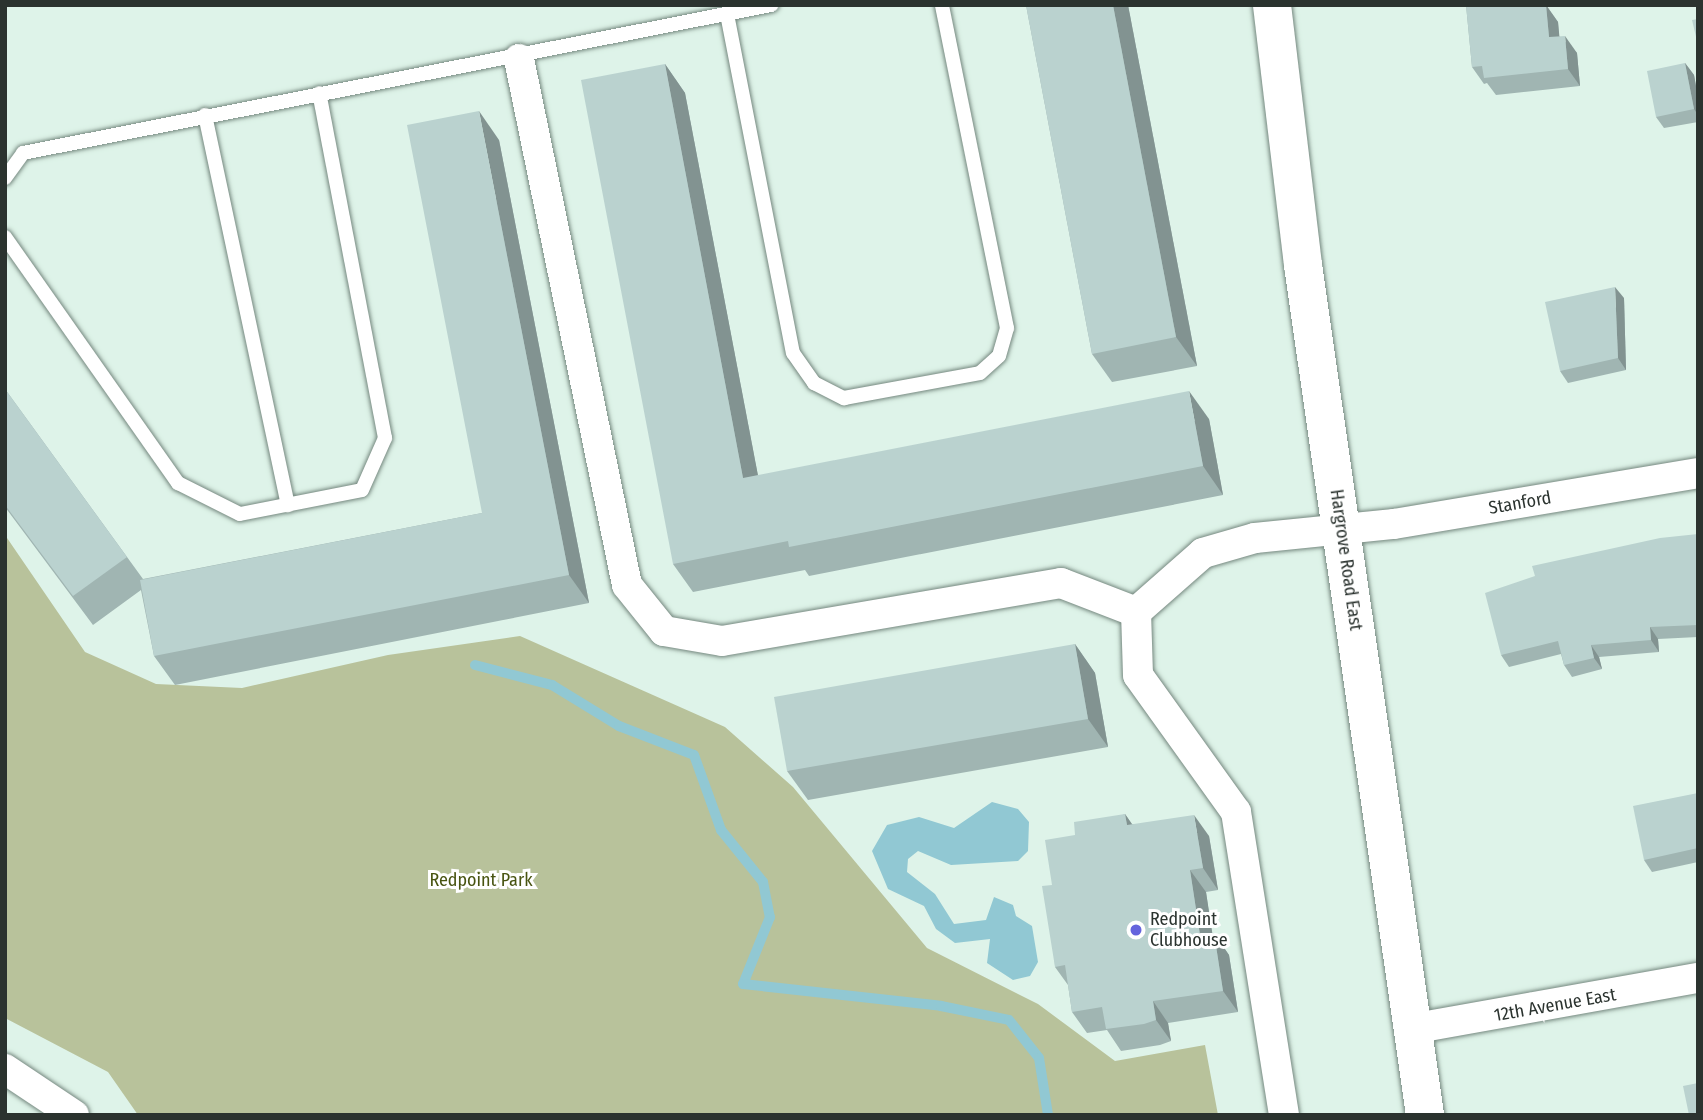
<!DOCTYPE html>
<html>
<head>
<meta charset="utf-8">
<style>
  body { margin:0 }
  #map { position:relative; width:1703px; height:1120px; overflow:hidden; background:#def3e9; font-family:"Fira Sans Condensed",sans-serif }
  div>[style] { position:absolute }
  [style*='--x'] { left:calc(var(--x)*1px); top:calc(var(--y)*1px); width:calc(var(--w)*1px); rotate:calc(var(--a)*1deg) }
  .green>* { inset:0; background:#b8c29b }
  .water>* { inset:0; background:#91c8d3 }
  .stream>* { height:10px; margin:-5px; padding:0 5px; transform-origin:5px; border-radius:5px; background:#91c8d3 }
  .roads { filter:drop-shadow(0 0 2px #75887f) drop-shadow(0 0 2px #75887f) }
  .service>* { height:14px; margin:-7px; padding:0 7px; transform-origin:7px; border-radius:7px; background:#fff }
  .minor>* { height:30px; margin:-15px; padding:0 15px; transform-origin:15px; border-radius:15px; background:#fff }
  .secondary>* { height:38px; margin:-19px; padding:0 19px; transform-origin:19px; border-radius:19px; background:#fff }
  .wall>* { inset:0; background:#a0b5b2 }
  .shaded-wall>* { inset:0; background:#829391 }
  .building>* { inset:0; background:#bad2cf }
  .dots>* { width:19px; height:19px; translate:-50% -50%; box-sizing:border-box; border:4px solid #fff; border-radius:50% }
  span { translate:-50% -50%; white-space:nowrap; text-align:center; line-height:1.15; -webkit-text-stroke:6px #fff; paint-order:stroke }
  .street-label { font-size:18px; color:#2b332f }
  .park-label { font-size:18px; color:#485411 }
  .poi-label { font-size:18px; color:#2b332f }
  .left { translate:0 -50%; text-align:left }
  .frame { position:absolute; inset:0; border:7px solid #2b332f; pointer-events:none }
</style>
</head>
<body>
<div id="map">
  <div class="green">
    <i style="clip-path:polygon(5px 535px,85px 652px,156px 684px,242px 688px,388px 655px,520px 636px,725px 727px,793px 787px,927px 948px,1038px 1004px,1115px 1061px,1205px 1045px,1218px 1115px,138px 1115px,108px 1072px,5px 1018px)"></i>
  </div>
  <div class="water">
    <i style="clip-path:polygon(992px 802px,1018px 809px,1029px 822px,1028px 851px,1018px 861px,951px 865px,918px 851px,908px 859px,907px 872px,935px 894px,954px 924px,986px 920px,994px 897px,1013px 905px,1016px 916px,1032px 926px,1038px 962px,1030px 976px,1013px 980px,987px 963px,990px 939px,955px 943px,936px 929px,924px 906px,888px 889px,872px 851px,887px 825px,919px 817px,954px 828px)"></i>
  </div>
  <div class="stream">
    <i style="--x:475;--y:665;--w:80;--a:14.6"></i>
    <i style="--x:552;--y:685;--w:79;--a:31.5"></i>
    <i style="--x:619;--y:726;--w:80;--a:21.1"></i>
    <i style="--x:694;--y:755;--w:80;--a:70.2"></i>
    <i style="--x:721;--y:830;--w:67;--a:51.1"></i>
    <i style="--x:763;--y:882;--w:36;--a:79"></i>
    <i style="--x:770;--y:917;--w:72;--a:111.9"></i>
    <i style="--x:743;--y:984;--w:199;--a:6.3"></i>
    <i style="--x:941;--y:1006;--w:69;--a:11.6"></i>
    <i style="--x:1009;--y:1020;--w:48;--a:51.7"></i>
    <i style="--x:1039;--y:1058;--w:58;--a:81"></i>
  </div>
  <div class="roads">
    <div class="service">
      <i style="--x:727;--y:14;--w:345;--a:79"></i>
      <i style="--x:793;--y:353;--w:37;--a:55"></i>
      <i style="--x:814;--y:383;--w:34;--a:27"></i>
      <i style="--x:844;--y:398;--w:138;--a:-10.4"></i>
      <i style="--x:980;--y:373;--w:25;--a:-42"></i>
      <i style="--x:999;--y:356;--w:29;--a:-74"></i>
      <i style="--x:1007;--y:328;--w:329;--a:-101.4"></i>
      <i style="--x:205;--y:115;--w:399;--a:78"></i>
      <i style="--x:5;--y:178;--w:31;--a:-54"></i>
      <i style="--x:23;--y:153;--w:763;--a:-11.19"></i>
      <i style="--x:5;--y:237;--w:301;--a:54.9"></i>
      <i style="--x:178;--y:483;--w:69;--a:26.6"></i>
      <i style="--x:240;--y:514;--w:124;--a:-11.1"></i>
      <i style="--x:362;--y:490;--w:57;--a:-66.1"></i>
      <i style="--x:385;--y:438;--w:351;--a:-100.8"></i>
    </div>
    <div class="minor">
      <i style="--x:519;--y:59;--w:537;--a:78.4"></i>
      <i style="--x:627;--y:585;--w:59;--a:51.2"></i>
      <i style="--x:664;--y:631;--w:59;--a:9.8"></i>
      <i style="--x:722;--y:641;--w:344;--a:-9.7"></i>
      <i style="--x:1061;--y:583;--w:80;--a:21.1"></i>
      <i style="--x:1411;--y:1029;--w:291;--a:-10.1"></i>
      <i style="--x:5;--y:1069;--w:83;--a:33.7"></i>
      <i style="--x:1284;--y:1115;--w:307;--a:-99"></i>
      <i style="--x:1236;--y:812;--w:168;--a:-125.6"></i>
      <i style="--x:1138;--y:675;--w:63;--a:-91.8"></i>
      <i style="--x:1136;--y:612;--w:89;--a:-41.4"></i>
      <i style="--x:1203;--y:553;--w:54;--a:-16.1"></i>
      <i style="--x:1255;--y:538;--w:140;--a:-5.8"></i>
      <i style="--x:1394;--y:524;--w:308;--a:-9.5"></i>
    </div>
    <div class="secondary">
      <i style="--x:1272;--y:5;--w:262;--a:83.2"></i>
      <i style="--x:1303;--y:265;--w:859;--a:81.83"></i>
    </div>
  </div>
  <div class="wall">
    <i style="clip-path:polygon(1026px 5px,1128px 5px,1197px 366px,1112px 382px,1092px 354px)"></i>
    <i style="clip-path:polygon(1466px 5px,1531px 5px,1532px 6px,1546px 5px,1558px 22px,1559px 36px,1577px 53px,1580px 86px,1496px 95px,1487px 83px,1484px 84px,1472px 67px)"></i>
    <i style="clip-path:polygon(1685px 63px,1694px 75px,1698px 97px,1698px 122px,1664px 128px,1656px 117px)"></i>
    <i style="clip-path:polygon(665px 64px,685px 93px,758px 476px,1209px 419px,1223px 495px,809px 576px,805px 570px,693px 592px,673px 564px)"></i>
    <i style="clip-path:polygon(499px 140px,589px 603px,175px 685px,154px 656px,141px 590px,93px 625px,5px 507px,5px 389px,143px 579px,482px 513px)"></i>
    <i style="clip-path:polygon(1624px 298px,1626px 370px,1568px 383px,1560px 371px)"></i>
    <i style="clip-path:polygon(1698px 534px,1698px 637px,1658px 639px,1659px 652px,1599px 657px,1602px 669px,1572px 677px,1564px 665px,1561px 654px,1509px 667px,1501px 655px)"></i>
    <i style="clip-path:polygon(1075px 644px,1095px 673px,1108px 747px,808px 800px,787px 771px)"></i>
    <i style="clip-path:polygon(1698px 793px,1698px 862px,1652px 872px,1644px 860px)"></i>
    <i style="clip-path:polygon(1125px 814px,1132px 824px,1209px 836px,1218px 890px,1206px 892px,1212px 934px,1214px 933px,1229px 955px,1238px 1012px,1168px 1023px,1171px 1041px,1160px 1045px,1121px 1051px,1107px 1030px,1087px 1033px,1072px 1012px,1068px 985px,1055px 967px,1052px 885px,1075px 835px)"></i>
  </div>
  <div class="shaded-wall">
    <i style="clip-path:polygon(1113px 5px,1128px 5px,1197px 366px,1176px 337px)"></i>
    <i style="clip-path:polygon(1546px 5px,1558px 22px,1561px 54px,1549px 37px)"></i>
    <i style="clip-path:polygon(1565px 36px,1577px 53px,1580px 86px,1568px 69px)"></i>
    <i style="clip-path:polygon(1685px 63px,1694px 75px,1698px 97px,1698px 115px,1694px 109px)"></i>
    <i style="clip-path:polygon(665px 64px,685px 93px,764px 507px,743px 478px)"></i>
    <i style="clip-path:polygon(479px 111px,499px 140px,589px 603px,569px 575px)"></i>
    <i style="clip-path:polygon(1615px 287px,1624px 298px,1626px 370px,1618px 358px)"></i>
    <i style="clip-path:polygon(1189px 391px,1209px 419px,1223px 495px,1203px 466px)"></i>
    <i style="clip-path:polygon(1650px 627px,1658px 639px,1659px 652px,1651px 640px)"></i>
    <i style="clip-path:polygon(1075px 644px,1095px 673px,1108px 747px,1088px 719px)"></i>
    <i style="clip-path:polygon(1591px 645px,1599px 657px,1602px 669px,1594px 658px)"></i>
    <i style="clip-path:polygon(1125px 814px,1140px 836px,1127px 825px)"></i>
    <i style="clip-path:polygon(1194px 815px,1209px 836px,1218px 890px,1203px 868px)"></i>
    <i style="clip-path:polygon(1190px 870px,1206px 892px,1216px 957px,1200px 935px)"></i>
    <i style="clip-path:polygon(1214px 933px,1229px 955px,1238px 1012px,1223px 991px)"></i>
    <i style="clip-path:polygon(1153px 1001px,1168px 1023px,1171px 1041px,1156px 1020px)"></i>
  </div>
  <div class="building">
    <i style="clip-path:polygon(1026px 5px,1113px 5px,1176px 337px,1092px 354px)"></i>
    <i style="clip-path:polygon(1466px 5px,1522px 5px,1522px 7px,1546px 5px,1549px 37px,1565px 36px,1568px 69px,1484px 78px,1482px 66px,1472px 67px)"></i>
    <i style="clip-path:polygon(1698px 19px,1698px 45px,1692px 20px)"></i>
    <i style="clip-path:polygon(1685px 63px,1694px 109px,1656px 117px,1647px 71px)"></i>
    <i style="clip-path:polygon(665px 64px,743px 478px,1189px 391px,1203px 466px,789px 547px,788px 541px,673px 564px,581px 80px)"></i>
    <i style="clip-path:polygon(479px 111px,569px 575px,154px 656px,140px 580px,482px 513px,407px 125px)"></i>
    <i style="clip-path:polygon(1615px 287px,1618px 358px,1560px 371px,1545px 302px)"></i>
    <i style="clip-path:polygon(5px 389px,127px 557px,73px 596px,5px 505px)"></i>
    <i style="clip-path:polygon(1698px 534px,1698px 625px,1650px 627px,1651px 640px,1591px 645px,1594px 658px,1564px 665px,1558px 641px,1501px 655px,1485px 593px,1535px 576px,1532px 566px,1660px 538px)"></i>
    <i style="clip-path:polygon(1075px 644px,1088px 719px,787px 771px,774px 697px)"></i>
    <i style="clip-path:polygon(1698px 793px,1698px 848px,1644px 860px,1633px 806px)"></i>
    <i style="clip-path:polygon(1125px 814px,1127px 825px,1194px 815px,1203px 868px,1190px 870px,1200px 935px,1214px 933px,1223px 991px,1153px 1001px,1156px 1020px,1144px 1024px,1106px 1029px,1102px 1007px,1072px 1012px,1065px 965px,1055px 967px,1042px 886px,1052px 885px,1045px 840px,1075px 835px,1074px 822px)"></i>
    <i style="clip-path:polygon(1698px 1083px,1698px 1115px,1689px 1115px,1683px 1086px)"></i>
  </div>
  <div class="dots">
    <i style="left:1136px;top:930px;background:#6564dd"></i>
  </div>
  <div class="street-label">
    <span style="left:1520px;top:503px;rotate:-10deg">Stanford</span>
    <span style="left:1346px;top:560px;rotate:82deg">Hargrove Road East</span>
    <span style="left:1555px;top:1005px;rotate:-10deg">12th Avenue East</span>
  </div>
  <div class="park-label">
    <span style="left:481px;top:880px">Redpoint Park</span>
  </div>
  <div class="poi-label">
    <span class="left" style="left:1150px;top:930px">Redpoint<br>Clubhouse</span>
  </div>
  <div class="frame"></div>
</div>
</body>
</html>
